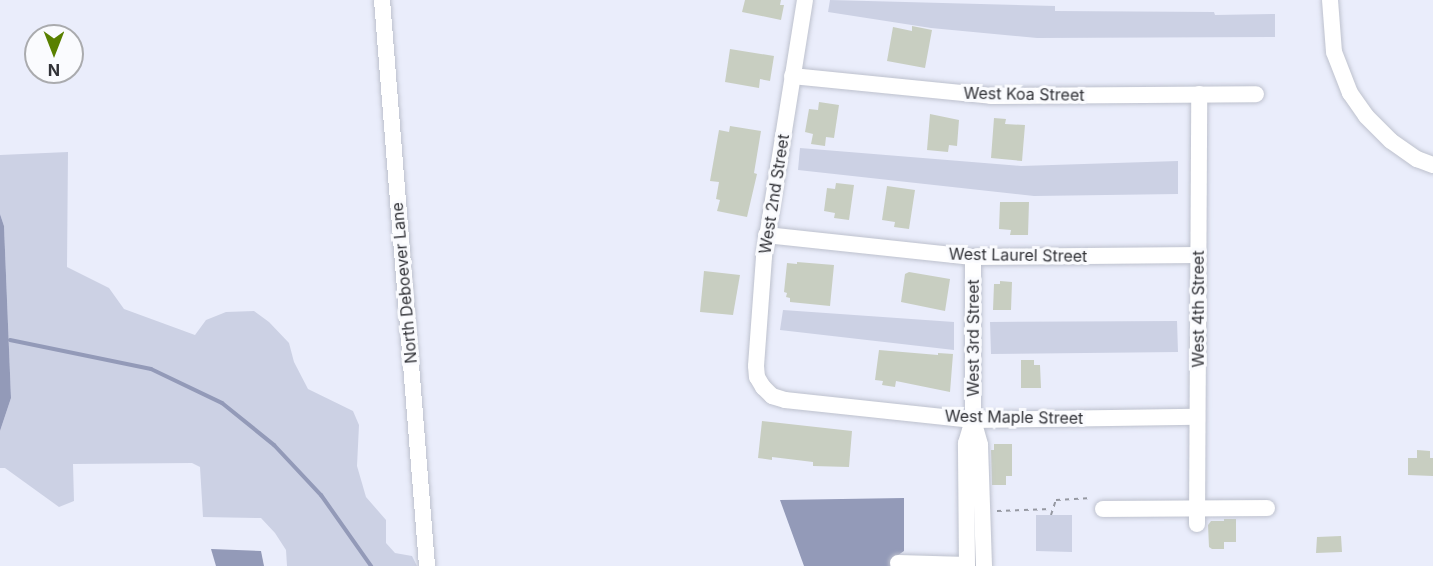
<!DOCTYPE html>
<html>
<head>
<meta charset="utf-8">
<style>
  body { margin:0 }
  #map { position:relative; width:1433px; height:566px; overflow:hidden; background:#eaedfb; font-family:Inter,sans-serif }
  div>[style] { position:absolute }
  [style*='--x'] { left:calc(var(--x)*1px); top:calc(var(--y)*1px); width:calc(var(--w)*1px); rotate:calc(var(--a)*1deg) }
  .green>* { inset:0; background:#ccd1e4 }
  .water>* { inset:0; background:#939ab8 }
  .stream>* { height:4px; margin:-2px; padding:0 2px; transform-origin:2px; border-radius:2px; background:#939ab8 }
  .building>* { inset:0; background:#c8cec1 }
  .path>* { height:2px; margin-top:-1px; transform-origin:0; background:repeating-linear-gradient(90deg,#9598a1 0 4.5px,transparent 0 9px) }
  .roads { filter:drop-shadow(0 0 2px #bdc1cd) drop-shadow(0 0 2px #bdc1cd) }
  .minor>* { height:16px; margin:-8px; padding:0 8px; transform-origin:8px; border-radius:8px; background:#fff }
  span { translate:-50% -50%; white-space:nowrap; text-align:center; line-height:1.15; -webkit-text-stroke:6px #fafbfe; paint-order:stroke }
  .street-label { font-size:16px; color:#313237 }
  .north { position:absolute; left:24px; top:24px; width:60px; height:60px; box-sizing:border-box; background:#fafbfe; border:2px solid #aaabae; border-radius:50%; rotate:180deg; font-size:16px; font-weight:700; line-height:24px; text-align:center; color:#313237 }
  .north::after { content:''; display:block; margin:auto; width:21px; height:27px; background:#598000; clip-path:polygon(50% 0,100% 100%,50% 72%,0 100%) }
</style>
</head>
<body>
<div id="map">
  <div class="green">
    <i style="clip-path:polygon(830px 0,1055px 6px,1055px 11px,1214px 12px,1215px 15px,1275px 14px,1275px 37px,1037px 38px,931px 28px,828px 12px)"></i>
    <i style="clip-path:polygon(800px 148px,1021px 166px,1178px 161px,1178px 194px,1034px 196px,798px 170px)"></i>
    <i style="clip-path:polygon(68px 152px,67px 267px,109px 288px,124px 309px,195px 335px,206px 320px,226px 312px,254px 311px,269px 322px,289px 343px,294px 362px,308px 389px,353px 411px,359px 425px,357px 466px,366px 497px,386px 520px,386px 543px,395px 553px,412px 556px,417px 566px,287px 566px,286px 550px,275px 533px,261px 518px,203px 517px,200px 467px,192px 463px,73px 464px,74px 501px,59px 507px,5px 468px,0 468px,0 431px,11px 398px,4px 226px,0 214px,0 155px)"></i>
    <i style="clip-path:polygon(783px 310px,954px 322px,954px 350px,780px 330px)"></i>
    <i style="clip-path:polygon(1177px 321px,1178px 352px,991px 354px,990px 322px)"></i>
    <i style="clip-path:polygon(1036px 515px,1072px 515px,1072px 552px,1036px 551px)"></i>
  </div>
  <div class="water">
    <i style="clip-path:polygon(0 214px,4px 226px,11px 398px,0 431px)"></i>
    <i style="clip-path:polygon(904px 498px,904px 551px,894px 558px,895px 566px,804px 566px,780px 500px)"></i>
    <i style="clip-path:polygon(211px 549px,261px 551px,264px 566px,216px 566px)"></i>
  </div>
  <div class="stream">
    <i style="--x:10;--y:340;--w:144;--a:11.6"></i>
    <i style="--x:151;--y:369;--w:79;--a:25.6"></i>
    <i style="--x:222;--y:403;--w:67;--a:38.9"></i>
    <i style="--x:274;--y:445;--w:69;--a:46.8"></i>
    <i style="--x:321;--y:495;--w:87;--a:54.8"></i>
  </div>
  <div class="building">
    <i style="clip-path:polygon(745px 0,781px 0,780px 5px,784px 5px,781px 20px,742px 12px)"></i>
    <i style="clip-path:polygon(912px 26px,932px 30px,925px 68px,887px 61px,893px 27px,912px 31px)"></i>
    <i style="clip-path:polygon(730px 49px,774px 56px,770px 81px,760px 79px,759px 88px,725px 82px)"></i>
    <i style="clip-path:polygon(819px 102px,839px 105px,834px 138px,826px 137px,825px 146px,811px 144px,813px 134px,805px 132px,809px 109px,818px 110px)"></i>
    <i style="clip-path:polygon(930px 114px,959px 120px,957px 146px,949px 145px,948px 152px,927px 150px)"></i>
    <i style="clip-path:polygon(994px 118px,1006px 119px,1005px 124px,1025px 125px,1022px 161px,991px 158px)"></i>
    <i style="clip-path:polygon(730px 126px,761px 131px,754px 173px,757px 174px,747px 217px,717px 211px,720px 200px,716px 199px,719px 182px,710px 181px,719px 130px,729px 132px)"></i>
    <i style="clip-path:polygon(836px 183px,854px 185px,849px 220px,834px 218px,835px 213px,824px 211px,827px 188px,835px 189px)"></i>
    <i style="clip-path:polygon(887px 186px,915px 190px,909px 229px,894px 227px,895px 222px,882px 220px)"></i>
    <i style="clip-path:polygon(1000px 202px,1029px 202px,1028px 235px,1010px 235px,1011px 230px,999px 229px)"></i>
    <i style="clip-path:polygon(797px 262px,834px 265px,830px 306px,790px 302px,790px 298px,786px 297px,787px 293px,784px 292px,787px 263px,797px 264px)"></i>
    <i style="clip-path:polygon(704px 271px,740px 275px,733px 315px,700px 312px)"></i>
    <i style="clip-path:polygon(909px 272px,950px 279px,945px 311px,901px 302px,905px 274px)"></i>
    <i style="clip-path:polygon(1000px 281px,1012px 282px,1011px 310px,993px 310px,994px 284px,1000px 284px)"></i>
    <i style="clip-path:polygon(879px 350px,938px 355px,938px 353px,953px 354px,950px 392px,896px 381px,895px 387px,882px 385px,883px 381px,875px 380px)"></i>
    <i style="clip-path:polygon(1021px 360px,1034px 360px,1034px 365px,1040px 365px,1041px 388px,1021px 388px)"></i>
    <i style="clip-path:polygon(762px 421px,852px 431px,849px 467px,813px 466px,813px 462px,772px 457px,772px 460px,758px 458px)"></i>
    <i style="clip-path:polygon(994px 444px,1012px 444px,1012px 476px,1006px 476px,1006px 485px,992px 485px,991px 450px,994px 450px)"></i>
    <i style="clip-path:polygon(1417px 450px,1430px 451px,1430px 458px,1433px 458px,1433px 476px,1408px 475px,1408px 458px,1417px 458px)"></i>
    <i style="clip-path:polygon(1224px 519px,1236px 519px,1236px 542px,1224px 542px,1224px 549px,1212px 549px,1209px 547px,1208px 525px,1211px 521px,1224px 521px)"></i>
    <i style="clip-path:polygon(1341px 536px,1342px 552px,1316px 553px,1317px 537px)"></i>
  </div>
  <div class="path">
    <i style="--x:997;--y:511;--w:54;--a:-2.1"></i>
    <i style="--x:1051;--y:515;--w:16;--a:-72"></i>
    <i style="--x:1056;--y:500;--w:36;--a:-3"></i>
  </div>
  <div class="roads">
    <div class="minor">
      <i style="--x:382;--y:0;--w:568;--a:85.45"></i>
      <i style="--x:805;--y:0;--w:260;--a:99.1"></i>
      <i style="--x:764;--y:257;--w:109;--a:94.2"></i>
      <i style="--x:756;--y:366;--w:11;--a:85"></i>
      <i style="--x:757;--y:377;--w:12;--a:59"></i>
      <i style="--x:763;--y:387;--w:13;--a:45"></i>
      <i style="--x:772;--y:396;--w:14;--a:17"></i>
      <i style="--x:785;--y:400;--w:189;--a:6.1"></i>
      <i style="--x:973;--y:420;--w:224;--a:-0.8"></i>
      <i style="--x:1330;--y:0;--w:52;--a:85.6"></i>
      <i style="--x:1334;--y:52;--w:44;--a:68.7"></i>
      <i style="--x:1350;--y:93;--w:28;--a:55"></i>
      <i style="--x:1366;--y:116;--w:35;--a:45"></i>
      <i style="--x:1391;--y:141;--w:32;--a:35"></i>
      <i style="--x:1417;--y:159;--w:17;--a:21"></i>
      <i style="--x:792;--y:76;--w:200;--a:5.7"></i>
      <i style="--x:991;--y:96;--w:265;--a:-0.4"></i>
      <i style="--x:766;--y:235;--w:208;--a:6.1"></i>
      <i style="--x:973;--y:257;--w:225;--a:-0.5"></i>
      <i style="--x:973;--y:257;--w:163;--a:90"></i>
      <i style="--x:1103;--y:509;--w:164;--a:-0.3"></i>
      <i style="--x:1197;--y:524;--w:430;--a:-89.7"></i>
      <i style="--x:898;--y:563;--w:69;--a:1.7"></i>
      <i style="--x:967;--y:566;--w:123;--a:-90.5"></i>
      <i style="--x:966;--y:443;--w:24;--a:-73"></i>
      <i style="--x:973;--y:420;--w:26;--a:74"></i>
      <i style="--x:980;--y:445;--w:121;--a:88.1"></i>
    </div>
  </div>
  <div class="street-label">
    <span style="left:1024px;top:94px;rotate:1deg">West Koa Street</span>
    <span style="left:774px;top:194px;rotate:-81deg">West 2nd Street</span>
    <span style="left:1018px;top:255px;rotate:1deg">West Laurel Street</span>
    <span style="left:404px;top:283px;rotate:-95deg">North Deboever Lane</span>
    <span style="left:1198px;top:309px;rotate:-90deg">West 4th Street</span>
    <span style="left:973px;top:338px;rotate:-90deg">West 3rd Street</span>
    <span style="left:1014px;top:417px;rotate:1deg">West Maple Street</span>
  </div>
  <div class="north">N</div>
</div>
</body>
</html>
